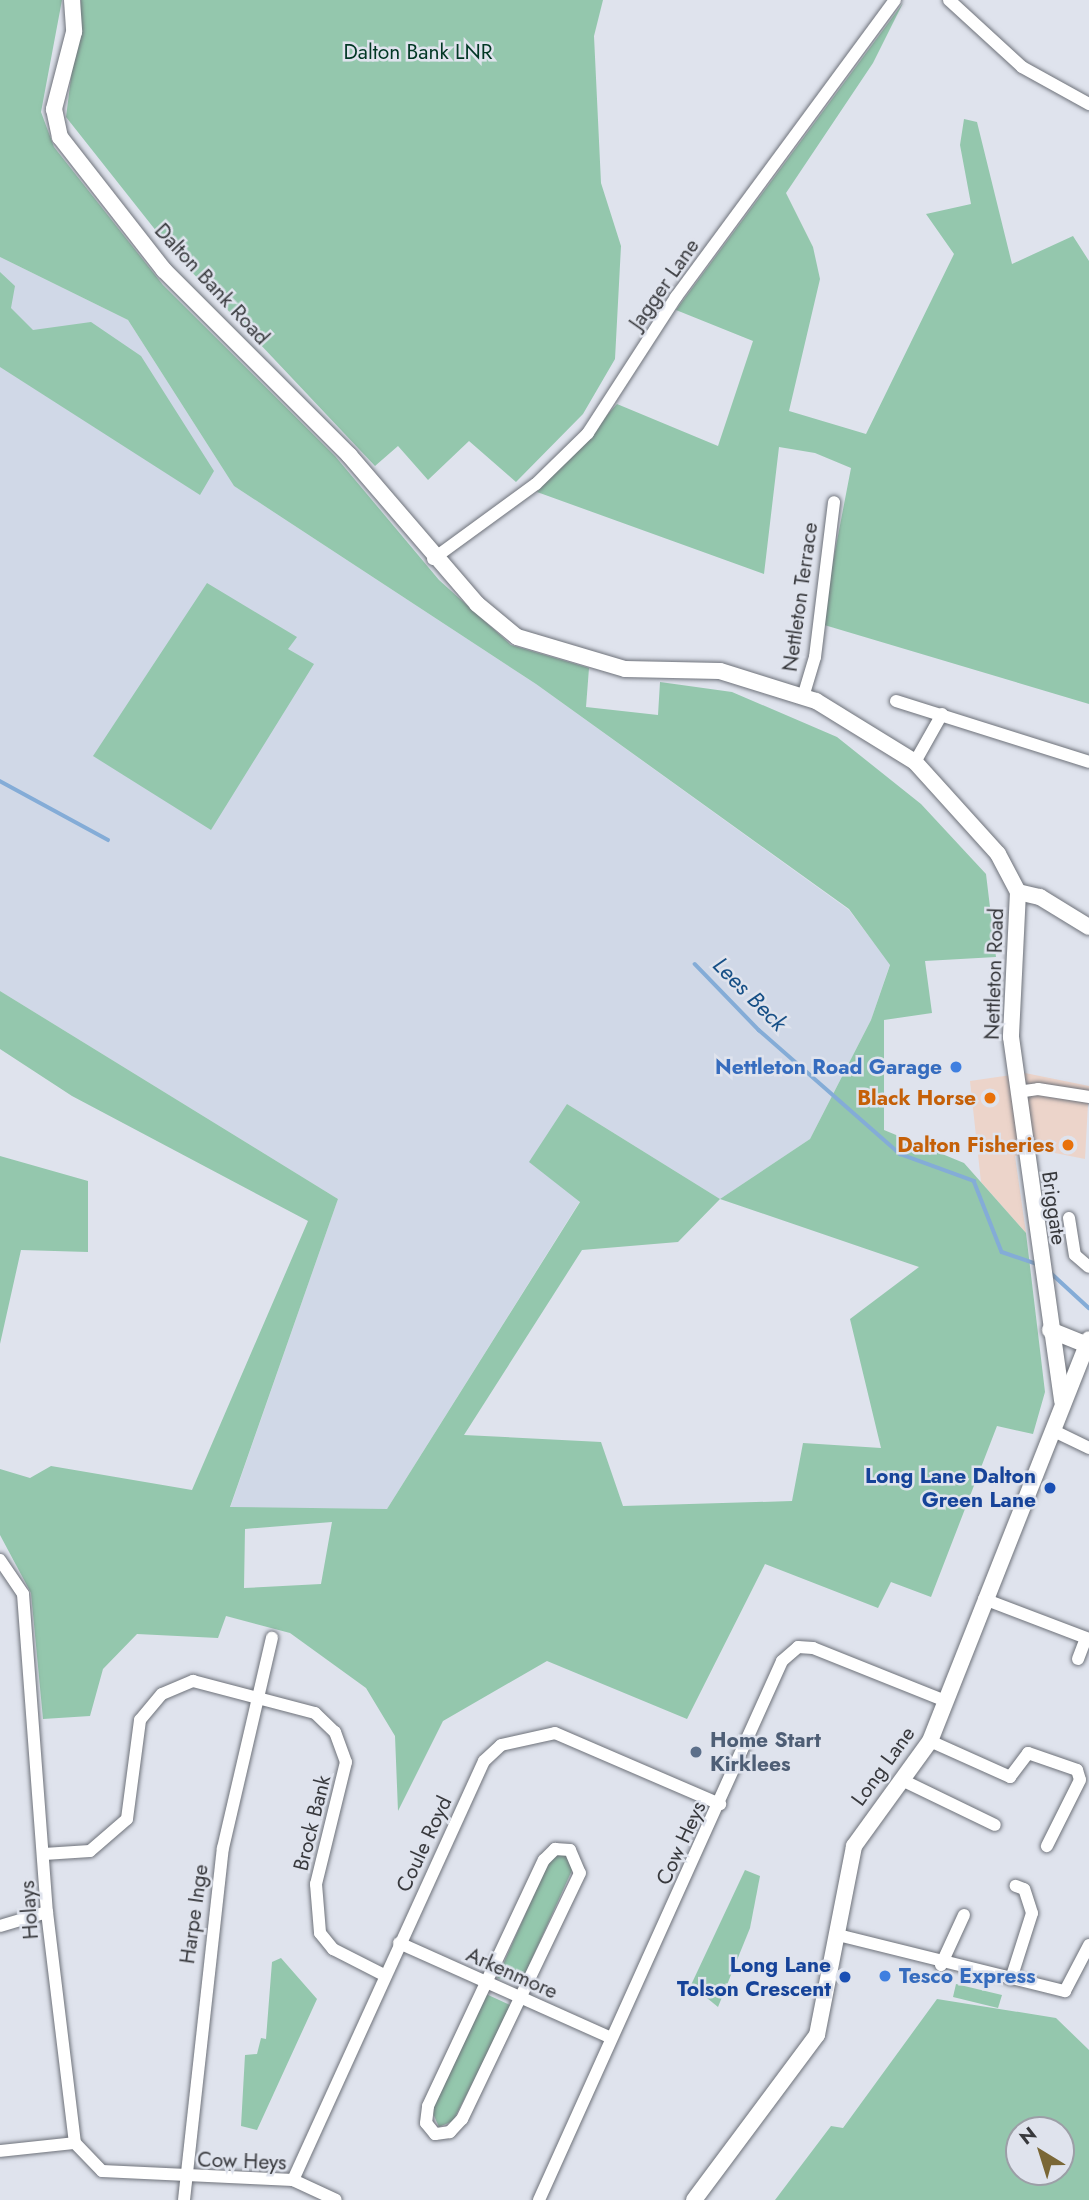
<!DOCTYPE html>
<html>
<head>
<meta charset="utf-8">
<style>
  body { margin:0 }
  #map { position:relative; width:1089px; height:2200px; overflow:hidden; background:#dfe3ed; font-family:Jost,sans-serif }
  div>[style] { position:absolute }
  [style*='--x'] { left:calc(var(--x)*1px); top:calc(var(--y)*1px); width:calc(var(--w)*1px); rotate:calc(var(--a)*1deg) }
  .commercial>* { inset:0; background:#ecd4ca }
  .built>* { inset:0; background:#d0d8e7 }
  .green>* { inset:0; background:#94c7ad }
  .stream>* { height:3.5px; margin:-1.75px; padding:0 1.75px; transform-origin:1.75px; border-radius:1.75px; background:#84acd7 }
  .roads { filter:drop-shadow(0 0 2px #6e727a) drop-shadow(0 0 2px #6e727a) }
  .minor>* { height:12px; margin:-6px; padding:0 6px; transform-origin:6px; border-radius:6px; background:#fff }
  .tertiary>* { height:16px; margin:-8px; padding:0 8px; transform-origin:8px; border-radius:8px; background:#fff }
  .dots>* { width:19px; height:19px; translate:-50% -50%; box-sizing:border-box; border:4px solid #dfe3ed; border-radius:50% }
  span { translate:-50% -50%; white-space:nowrap; text-align:center; line-height:1.15; -webkit-text-stroke:5px #dfe3ed; paint-order:stroke }
  .park-label { font-size:21px; color:#013724 }
  .street-label { font-size:21px; color:#38393d }
  .shop-label { font-size:21px; color:#366cbe; font-weight:700 }
  .right { translate:-100% -50%; text-align:right }
  .left { translate:0 -50%; text-align:left }
  .food-label { font-size:21px; color:#c56008; font-weight:700 }
  .transit-label { font-size:21px; color:#164399; font-weight:700 }
  .service-label { font-size:21px; color:#4e5e75; font-weight:700 }
  .water-label { font-size:23px; color:#164f86; font-style:italic }
  .north { position:absolute; left:1005px; top:2116px; width:70px; height:70px; box-sizing:border-box; background:#dfe3ed; border:2px solid #9c9fa7; border-radius:50%; rotate:322deg; font-size:19px; font-weight:700; line-height:28px; text-align:center; color:#38393d }
  .north::after { content:''; display:block; margin:auto; width:24px; height:32px; background:#7a6736; clip-path:polygon(50% 0,100% 100%,50% 72%,0 100%) }
</style>
</head>
<body>
<div id="map">
  <div class="commercial">
    <i style="clip-path:polygon(1025px 1073px,1089px 1086px,1085px 1159px,1045px 1151px,1015px 1156px,1026px 1233px,981px 1182px,970px 1081px)"></i>
  </div>
  <div class="built">
    <i style="clip-path:polygon(0 257px,128px 320px,234px 486px,536px 684px,849px 910px,890px 964px,871px 1020px,810px 1139px,720px 1199px,567px 1104px,580px 1201px,387px 1509px,230px 1508px,338px 1199px,0 991px)"></i>
  </div>
  <div class="green">
    <i style="clip-path:polygon(evenodd,0 0,62px 0,41px 112px,54px 147px,163px 285px,335px 456px,439px 580px,511px 645px,589px 668px,586px 707px,658px 715px,660px 682px,732px 692px,837px 737px,921px 804px,986px 874px,996px 957px,925px 961px,932px 1013px,884px 1020px,884px 1130px,964px 1163px,1026px 1233px,1045px 1392px,1033px 1434px,997px 1426px,931px 1597px,891px 1582px,878px 1608px,765px 1564px,687px 1719px,547px 1661px,443px 1721px,398px 1811px,395px 1736px,366px 1688px,290px 1633px,226px 1616px,218px 1638px,137px 1634px,103px 1669px,90px 1716px,43px 1719px,31px 1593px,0 1535px,0 1469px,30px 1478px,51px 1466px,192px 1490px,308px 1221px,72px 1096px,0 1049px,0 991px,338px 1199px,230px 1507px,387px 1509px,580px 1202px,529px 1162px,567px 1104px,720px 1199px,810px 1139px,871px 1020px,890px 965px,849px 909px,536px 684px,234px 486px,128px 320px,0 257px,0 0,720px 1199px,919px 1267px,850px 1319px,881px 1448px,803px 1443px,792px 1501px,623px 1506px,601px 1442px,464px 1435px,582px 1250px,678px 1242px,720px 1199px,0 0,332px 1522px,321px 1584px,244px 1588px,245px 1529px,332px 1522px)"></i>
    <i style="clip-path:polygon(81px 0,603px 0,594px 36px,601px 183px,621px 246px,615px 359px,583px 414px,516px 482px,469px 441px,428px 480px,398px 446px,375px 466px,172px 251px,66px 117px)"></i>
    <i style="clip-path:polygon(903px 3px,873px 63px,786px 193px,813px 247px,820px 279px,789px 411px,866px 434px,954px 254px,926px 214px,971px 204px,960px 145px,964px 119px,977px 122px,1012px 264px,1073px 236px,1089px 261px,1089px 704px,821px 624px,851px 468px,815px 453px,779px 447px,764px 574px,537px 492px,617px 404px,718px 446px,753px 341px,676px 310px)"></i>
    <i style="clip-path:polygon(0 272px,15px 286px,11px 308px,33px 330px,91px 322px,141px 356px,214px 471px,200px 495px,0 367px)"></i>
    <i style="clip-path:polygon(207px 583px,297px 637px,288px 649px,314px 664px,211px 830px,93px 756px)"></i>
    <i style="clip-path:polygon(0 1156px,88px 1181px,88px 1252px,21px 1250px,0 1344px)"></i>
    <i style="clip-path:polygon(565px 1852px,573px 1868px,521px 1983px,497px 1978px,550px 1859px)"></i>
    <i style="clip-path:polygon(745px 1870px,760px 1876px,750px 1928px,718px 2007px,691px 1985px)"></i>
    <i style="clip-path:polygon(281px 1958px,317px 1999px,257px 2130px,241px 2126px,245px 2055px,257px 2054px,261px 2038px,266px 2039px,272px 1962px)"></i>
    <i style="clip-path:polygon(956px 1984px,1002px 1995px,998px 2008px,953px 1997px)"></i>
    <i style="clip-path:polygon(486px 1994px,512px 2006px,453px 2121px,439px 2127px,431px 2109px)"></i>
    <i style="clip-path:polygon(evenodd,937px 1999px,1056px 2018px,1089px 2050px,1089px 2200px,775px 2200px,831px 2126px,843px 2128px,937px 1999px,1019px 2130px,1061px 2130px,1061px 2172px,1019px 2172px,1019px 2130px)"></i>
  </div>
  <div class="stream">
    <i style="--x:0;--y:781;--w:123;--a:28.6"></i>
    <i style="--x:695;--y:964;--w:92;--a:45.9"></i>
    <i style="--x:759;--y:1030;--w:188;--a:41.3"></i>
    <i style="--x:900;--y:1154;--w:79;--a:20"></i>
    <i style="--x:974;--y:1181;--w:76;--a:68.5"></i>
    <i style="--x:1002;--y:1252;--w:37;--a:19"></i>
    <i style="--x:1050;--y:1272;--w:53;--a:42.7"></i>
  </div>
  <div class="roads">
    <div class="minor">
      <i style="--x:949;--y:0;--w:99;--a:42.5"></i>
      <i style="--x:1022;--y:67;--w:77;--a:28.9"></i>
      <i style="--x:433;--y:559;--w:127;--a:-36.1"></i>
      <i style="--x:536;--y:484;--w:73;--a:-44.4"></i>
      <i style="--x:588;--y:433;--w:162;--a:-57.1"></i>
      <i style="--x:676;--y:297;--w:369;--a:-53.6"></i>
      <i style="--x:803;--y:697;--w:42;--a:-73.3"></i>
      <i style="--x:815;--y:657;--w:156;--a:-83"></i>
      <i style="--x:896;--y:701;--w:202;--a:17.5"></i>
      <i style="--x:915;--y:762;--w:55;--a:-60.6"></i>
      <i style="--x:1017;--y:1092;--w:21;--a:-8"></i>
      <i style="--x:1038;--y:1089;--w:52;--a:8.9"></i>
      <i style="--x:1069;--y:1218;--w:37;--a:81"></i>
      <i style="--x:1075;--y:1255;--w:18;--a:41"></i>
      <i style="--x:1052;--y:1430;--w:41;--a:25.9"></i>
      <i style="--x:0;--y:1560;--w:41;--a:55.9"></i>
      <i style="--x:23;--y:1594;--w:319;--a:85.7"></i>
      <i style="--x:47;--y:1912;--w:233;--a:83.1"></i>
      <i style="--x:75;--y:2143;--w:39;--a:46"></i>
      <i style="--x:102;--y:2171;--w:191;--a:2.7"></i>
      <i style="--x:293;--y:2180;--w:47;--a:24.9"></i>
      <i style="--x:984;--y:1599;--w:112;--a:20.9"></i>
      <i style="--x:1078;--y:1659;--w:22;--a:-69"></i>
      <i style="--x:930;--y:1741;--w:88;--a:24.2"></i>
      <i style="--x:1010;--y:1777;--w:30;--a:-53"></i>
      <i style="--x:1028;--y:1753;--w:52;--a:19.1"></i>
      <i style="--x:1077;--y:1770;--w:10;--a:73"></i>
      <i style="--x:1080;--y:1780;--w:74;--a:116.6"></i>
      <i style="--x:902;--y:1780;--w:103;--a:25.8"></i>
      <i style="--x:555;--y:1849;--w:15;--a:4"></i>
      <i style="--x:570;--y:1850;--w:25;--a:67"></i>
      <i style="--x:580;--y:1873;--w:273;--a:115.6"></i>
      <i style="--x:462;--y:2119;--w:18;--a:133"></i>
      <i style="--x:450;--y:2132;--w:15;--a:172"></i>
      <i style="--x:435;--y:2134;--w:14;--a:-129"></i>
      <i style="--x:426;--y:2123;--w:17;--a:-83"></i>
      <i style="--x:428;--y:2106;--w:272;--a:-64.8"></i>
      <i style="--x:544;--y:1860;--w:16;--a:-45"></i>
      <i style="--x:44;--y:1854;--w:46;--a:-3.7"></i>
      <i style="--x:90;--y:1851;--w:49;--a:-40.9"></i>
      <i style="--x:127;--y:1819;--w:100;--a:-82.5"></i>
      <i style="--x:140;--y:1720;--w:34;--a:-50"></i>
      <i style="--x:162;--y:1694;--w:34;--a:-23"></i>
      <i style="--x:193;--y:1681;--w:126;--a:14.7"></i>
      <i style="--x:315;--y:1713;--w:28;--a:44"></i>
      <i style="--x:335;--y:1732;--w:32;--a:70"></i>
      <i style="--x:346;--y:1762;--w:126;--a:103.8"></i>
      <i style="--x:316;--y:1884;--w:49;--a:85.3"></i>
      <i style="--x:320;--y:1933;--w:21;--a:51"></i>
      <i style="--x:333;--y:1949;--w:57;--a:27"></i>
      <i style="--x:0;--y:1926;--w:49;--a:-16.6"></i>
      <i style="--x:838;--y:1935;--w:234;--a:13.9"></i>
      <i style="--x:1065;--y:1991;--w:52;--a:-62.4"></i>
      <i style="--x:399;--y:1943;--w:230;--a:24.1"></i>
      <i style="--x:941;--y:1965;--w:55;--a:-65.3"></i>
      <i style="--x:1011;--y:1979;--w:69;--a:-72.3"></i>
      <i style="--x:1032;--y:1913;--w:25;--a:-108"></i>
      <i style="--x:1024;--y:1889;--w:9;--a:-159"></i>
      <i style="--x:0;--y:2151;--w:75;--a:-6.1"></i>
      <i style="--x:293;--y:2180;--w:460;--a:-65.5"></i>
      <i style="--x:484;--y:1761;--w:23;--a:-43"></i>
      <i style="--x:501;--y:1745;--w:55;--a:-12.5"></i>
      <i style="--x:555;--y:1733;--w:180;--a:23.3"></i>
      <i style="--x:184;--y:2200;--w:354;--a:-83.7"></i>
      <i style="--x:223;--y:1848;--w:216;--a:-76.9"></i>
      <i style="--x:539;--y:2200;--w:591;--a:-65.73"></i>
      <i style="--x:782;--y:1661;--w:21;--a:-41"></i>
      <i style="--x:798;--y:1647;--w:15;--a:4"></i>
      <i style="--x:813;--y:1648;--w:140;--a:21.8"></i>
    </div>
    <div class="tertiary">
      <i style="--x:72;--y:0;--w:32;--a:86"></i>
      <i style="--x:74;--y:32;--w:80;--a:104.6"></i>
      <i style="--x:54;--y:109;--w:29;--a:78"></i>
      <i style="--x:60;--y:137;--w:169;--a:52"></i>
      <i style="--x:164;--y:270;--w:262;--a:45"></i>
      <i style="--x:349;--y:455;--w:196;--a:49.3"></i>
      <i style="--x:477;--y:604;--w:52;--a:39.5"></i>
      <i style="--x:517;--y:637;--w:113;--a:16.5"></i>
      <i style="--x:625;--y:669;--w:95;--a:1.2"></i>
      <i style="--x:720;--y:671;--w:101;--a:17.4"></i>
      <i style="--x:816;--y:701;--w:116;--a:31.6"></i>
      <i style="--x:915;--y:762;--w:124;--a:47.9"></i>
      <i style="--x:998;--y:854;--w:43;--a:62.2"></i>
      <i style="--x:1018;--y:892;--w:145;--a:92.8"></i>
      <i style="--x:1011;--y:1037;--w:368;--a:82"></i>
      <i style="--x:1018;--y:892;--w:23;--a:13"></i>
      <i style="--x:1040;--y:897;--w:57;--a:31.5"></i>
      <i style="--x:1050;--y:1330;--w:40;--a:22"></i>
      <i style="--x:694;--y:2200;--w:206;--a:-53.3"></i>
      <i style="--x:817;--y:2035;--w:193;--a:-78.9"></i>
      <i style="--x:854;--y:1846;--w:130;--a:-54.1"></i>
      <i style="--x:930;--y:1741;--w:432;--a:-68.4"></i>
    </div>
  </div>
  <div class="dots">
    <i style="left:956px;top:1067px;background:#3f7fe0"></i>
    <i style="left:990px;top:1098px;background:#e8710a"></i>
    <i style="left:1068px;top:1145px;background:#e8710a"></i>
    <i style="left:1050px;top:1488px;background:#1a4fb4"></i>
    <i style="left:696px;top:1752px;background:#5c6f8a"></i>
    <i style="left:885px;top:1976px;background:#3f7fe0"></i>
    <i style="left:845px;top:1977px;background:#1a4fb4"></i>
  </div>
  <div class="park-label">
    <span style="left:418px;top:52px">Dalton Bank LNR</span>
  </div>
  <div class="street-label">
    <span style="left:212px;top:284px;rotate:47deg">Dalton Bank Road</span>
    <span style="left:664px;top:284px;rotate:-55deg">Jagger Lane</span>
    <span style="left:800px;top:597px;rotate:-82deg">Nettleton Terrace</span>
    <span style="left:994px;top:974px;rotate:-88deg">Nettleton Road</span>
    <span style="left:1054px;top:1208px;rotate:82deg">Briggate</span>
    <span style="left:883px;top:1766px;rotate:-54deg">Long Lane</span>
    <span style="left:312px;top:1823px;rotate:-76deg">Brock Bank</span>
    <span style="left:681px;top:1843px;rotate:-65deg">Cow Heys</span>
    <span style="left:424px;top:1844px;rotate:-65deg">Coule Royd</span>
    <span style="left:29px;top:1910px;rotate:-94deg">Holays</span>
    <span style="left:194px;top:1914px;rotate:-82deg">Harpe Inge</span>
    <span style="left:512px;top:1973px;rotate:24deg">Arkenmore</span>
    <span style="left:242px;top:2161px;rotate:2deg">Cow Heys</span>
  </div>
  <div class="shop-label">
    <span class="right" style="left:942px;top:1067px">Nettleton Road Garage</span>
    <span class="left" style="left:899px;top:1976px">Tesco Express</span>
  </div>
  <div class="food-label">
    <span class="right" style="left:976px;top:1098px">Black Horse</span>
    <span class="right" style="left:1054px;top:1145px">Dalton Fisheries</span>
  </div>
  <div class="transit-label">
    <span class="right" style="left:1036px;top:1488px">Long Lane Dalton<br>Green Lane</span>
    <span class="right" style="left:831px;top:1977px">Long Lane<br>Tolson Crescent</span>
  </div>
  <div class="service-label">
    <span class="left" style="left:710px;top:1752px">Home Start<br>Kirklees</span>
  </div>
  <div class="water-label">
    <span style="left:750px;top:994px;rotate:45deg">Lees Beck</span>
  </div>
  <div class="north">N</div>
</div>
</body>
</html>
